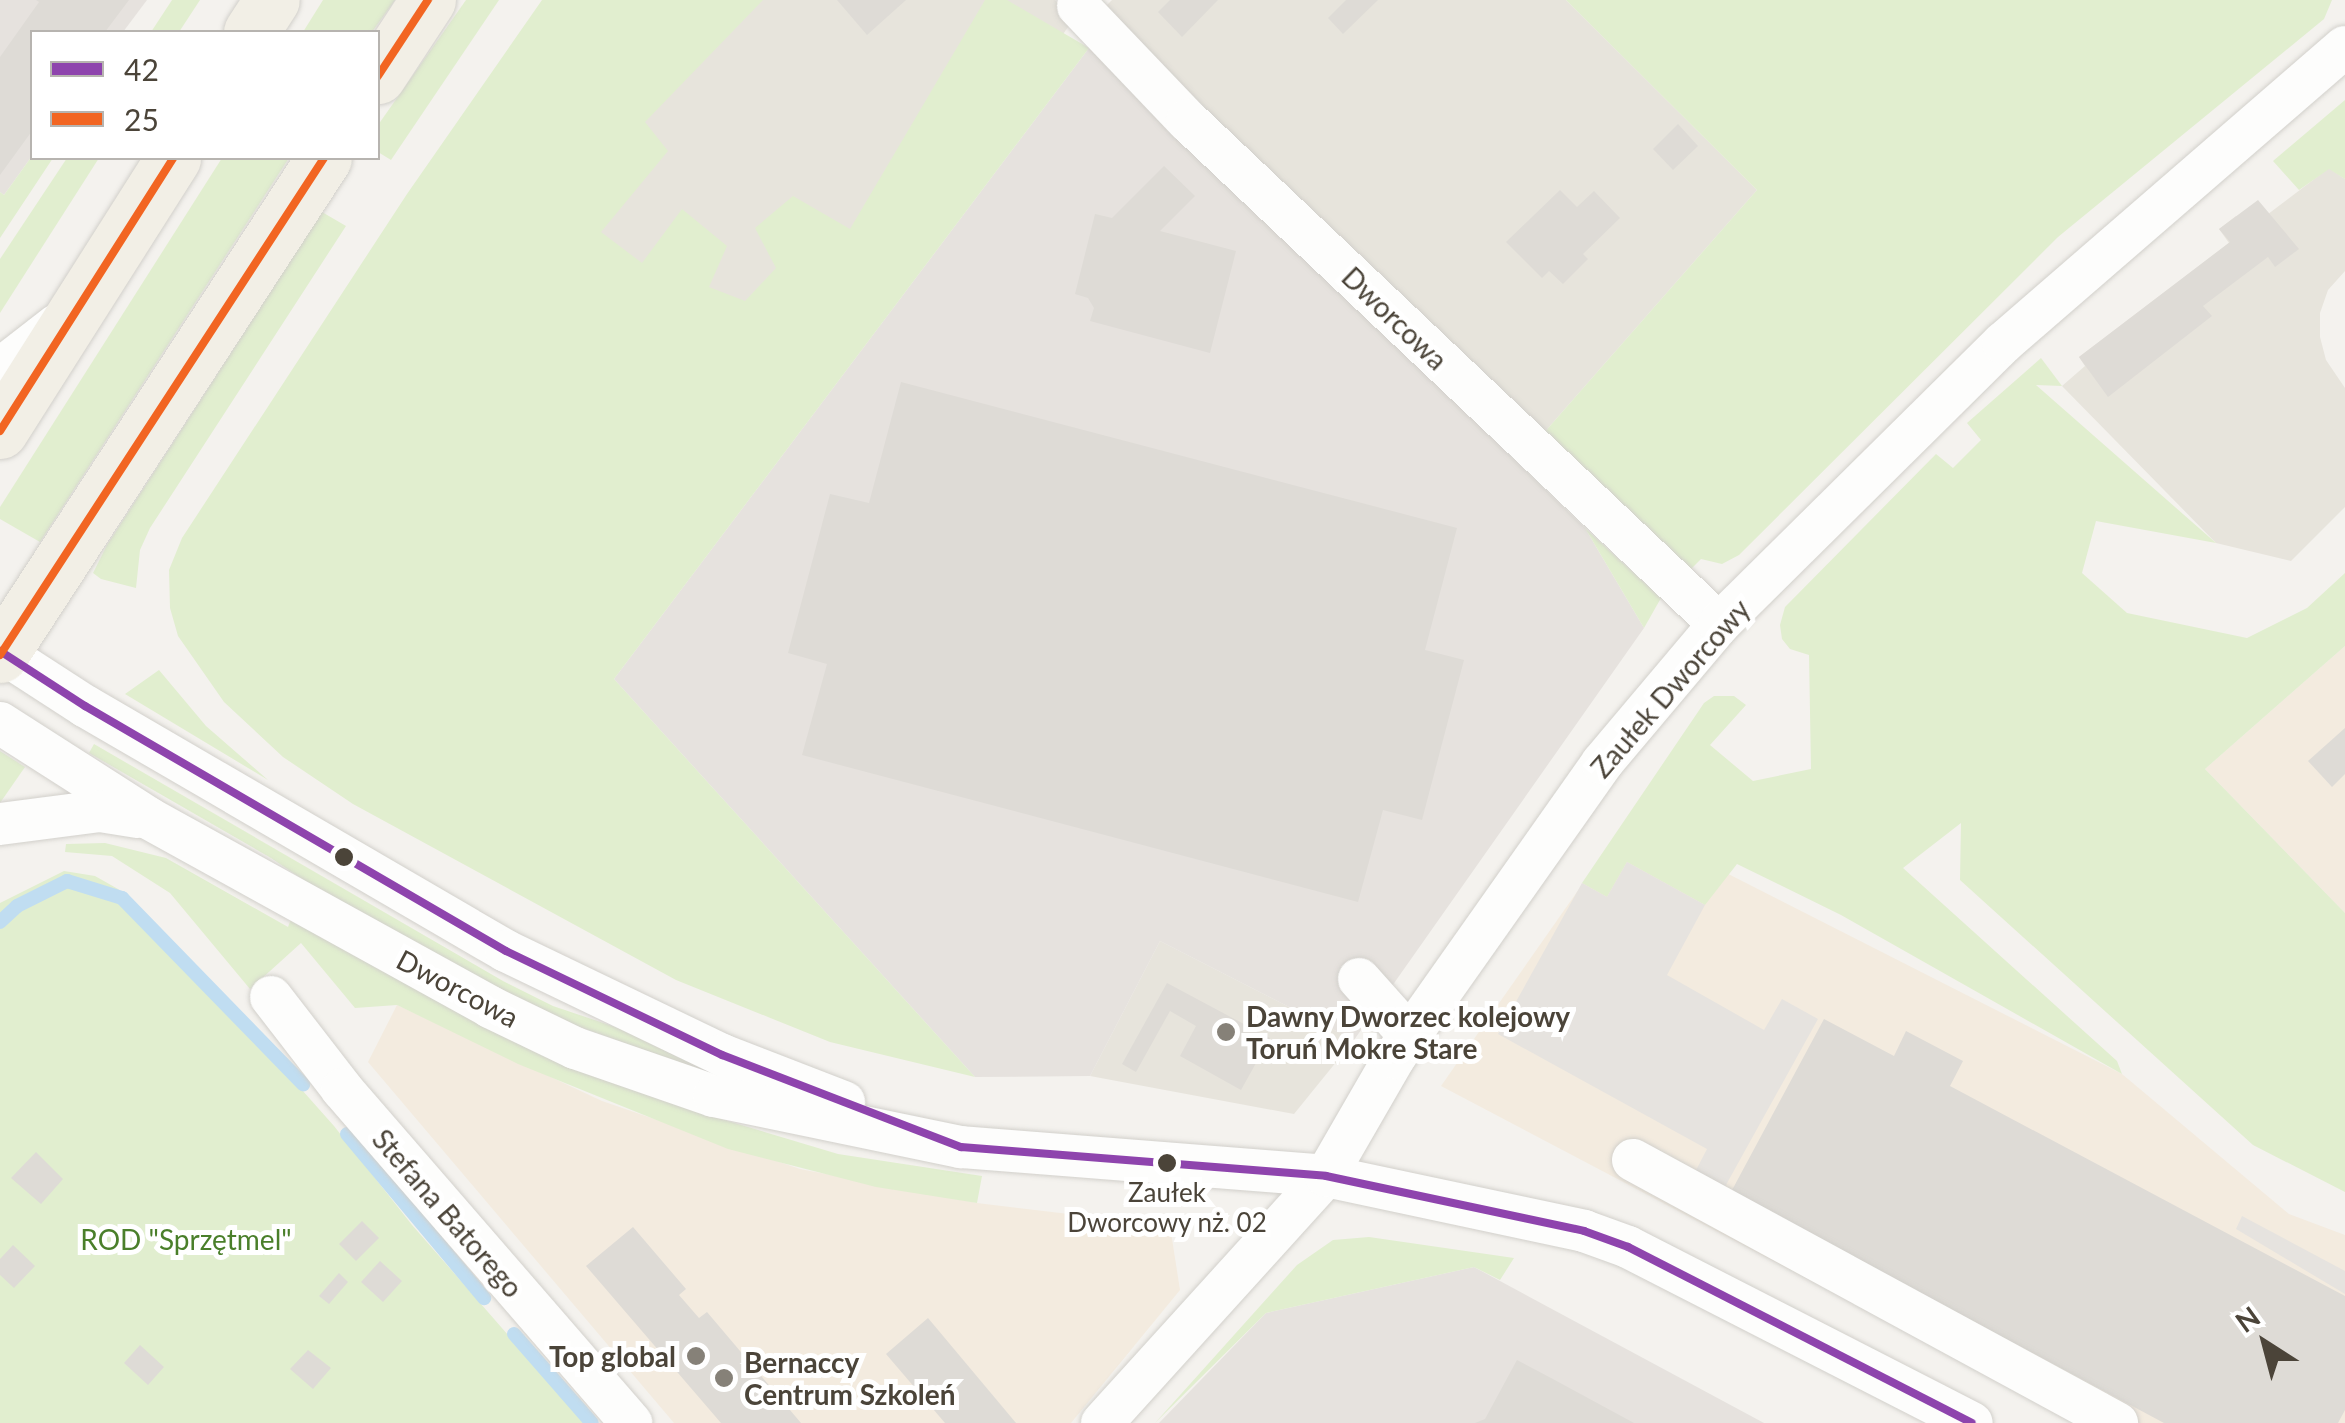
<!DOCTYPE html>
<html>
<head>
<meta charset="utf-8">
<style>
  body { margin:0 }
  #map { position:relative; width:2345px; height:1423px; overflow:hidden; background:#f4f2ee; font-family:Lato,sans-serif }
  div>[style] { position:absolute }
  [style*='--x'] { left:calc(var(--x)*1px); top:calc(var(--y)*1px); width:calc(var(--w)*1px); rotate:calc(var(--a)*1deg) }
  .residential>* { inset:0; background:#e7e4dc }
  .commercial>* { inset:0; background:#f3ebdf }
  .industrial>* { inset:0; background:#e6e2de }
  .green>* { inset:0; background:#e1eecf }
  .parking>* { inset:0; background:#e6e3df }
  .stream>* { height:14px; margin:-7px; padding:0 7px; transform-origin:7px; border-radius:7px; background:#c0ddf1 }
  .building>* { inset:0; background:#dedbd6 }
  .roads { filter:drop-shadow(0 0 2px #d2d0cb) drop-shadow(0 0 2px #d2d0cb) }
  .minor>* { height:42px; margin:-21px; padding:0 21px; transform-origin:21px; border-radius:21px; background:#fdfdfc }
  .major>* { height:55px; margin:-27.5px; padding:0 27.5px; transform-origin:27.5px; border-radius:27.5px; background:#f2efe6 }
  .bus-1>* { height:8px; margin:-4px; padding:0 4px; transform-origin:4px; border-radius:4px; background:#8e44ad }
  .bus-2>* { height:8px; margin:-4px; padding:0 4px; transform-origin:4px; border-radius:4px; background:#f26522 }
  .dots>* { width:28px; height:28px; translate:-50% -50%; box-sizing:border-box; border:5px solid #fff; border-radius:50% }
  span { translate:-50% -50%; white-space:nowrap; text-align:center; line-height:1.15; -webkit-text-stroke:10px #fff; paint-order:stroke }
  .bus-label { font-size:26px; color:#4b4439 }
  .street-label { font-size:28px; color:#4b4439 }
  .poi-label { font-size:28px; color:#4b4439; font-weight:700 }
  .left { translate:0 -50%; text-align:left }
  .right { translate:-100% -50%; text-align:right }
  .park-label { font-size:28px; color:#4a7f2a }
  .legend { position:absolute; left:30px; top:30px; width:350px; height:130px; box-sizing:border-box; background:#fff; border:2px solid #b7b4b0; margin:0; padding:12px 18px; list-style:none; font-size:30px; color:#4b4439 }
  .legend li { display:flex; align-items:center; gap:20px; height:50px }
  .legend b { width:50px; border:2px solid #b7b4b0 }
  .north { position:absolute; left:2215px; top:1293px; width:100px; height:100px; -webkit-text-stroke:8px #fff; paint-order:stroke; rotate:324deg; font-size:28px; font-weight:700; line-height:40px; text-align:center; color:#4b4439 }
  .north::after { content:''; display:block; margin:auto; width:35px; height:45px; background:#4b4439; clip-path:polygon(50% 0,100% 100%,50% 72%,0 100%) }
</style>
</head>
<body>
<div id="map">
  <div class="residential">
    <i style="clip-path:polygon(591px 0,1055px 0,1073px 20px,820px 380px,461px 195px)"></i>
    <i style="clip-path:polygon(1112px 0,1566px 0,1757px 190px,1535px 443px,1105px 7px)"></i>
    <i style="clip-path:polygon(2329px 168px,2345px 179px,2345px 271px,2328px 290px,2320px 313px,2320px 337px,2326px 360px,2345px 388px,2345px 507px,2291px 561px,2216px 543px,2062px 386px,2085px 366px,2079px 357px,2229px 243px,2219px 229px,2236px 216px,2247px 230px)"></i>
    <i style="clip-path:polygon(1160px 941px,1354px 1040px,1294px 1114px,1090px 1076px)"></i>
  </div>
  <div class="commercial">
    <i style="clip-path:polygon(2345px 646px,2345px 913px,2205px 769px)"></i>
    <i style="clip-path:polygon(1626px 822px,2122px 1074px,2289px 1214px,2345px 1235px,2345px 1423px,2081px 1423px,1441px 1086px)"></i>
    <i style="clip-path:polygon(397px 1005px,602px 1101px,800px 1169px,977px 1203px,1170px 1226px,1180px 1290px,1071px 1423px,674px 1423px,368px 1062px)"></i>
  </div>
  <div class="industrial">
    <i style="clip-path:polygon(0 0,147px 0,123px 32px,32px 32px,32px 156px,4px 195px,0 192px)"></i>
    <i style="clip-path:polygon(1089px 48px,1585px 528px,1644px 628px,1354px 1040px,1160px 941px,1090px 1076px,975px 1077px,614px 679px)"></i>
    <i style="clip-path:polygon(1474px 1267px,1764px 1423px,1159px 1423px,1266px 1313px)"></i>
  </div>
  <div class="green">
    <i style="clip-path:polygon(172px 0,200px 0,179px 32px,151px 32px)"></i>
    <i style="clip-path:polygon(323px 0,395px 0,372px 32px,303px 32px)"></i>
    <i style="clip-path:polygon(466px 0,499px 0,391px 160px,378px 152px,378px 125px)"></i>
    <i style="clip-path:polygon(542px 0,763px 0,645px 122px,668px 151px,601px 232px,642px 263px,682px 209px,727px 246px,709px 287px,745px 301px,776px 268px,755px 228px,793px 196px,850px 229px,985px 0,1007px 0,1089px 48px,614px 679px,975px 1077px,830px 1042px,676px 980px,353px 804px,283px 757px,224px 702px,178px 636px,170px 608px,169px 570px,182px 538px,407px 194px)"></i>
    <i style="clip-path:polygon(1566px 0,2332px 0,2324px 19px,2058px 237px,1739px 555px,1722px 564px,1701px 559px,1690px 570px,1535px 443px,1757px 190px)"></i>
    <i style="clip-path:polygon(2345px 100px,2345px 179px,2329px 169px,2299px 190px,2273px 161px)"></i>
    <i style="clip-path:polygon(32px 156px,53px 158px,0 238px,0 192px,4px 195px)"></i>
    <i style="clip-path:polygon(67px 158px,99px 158px,0 313px,0 259px)"></i>
    <i style="clip-path:polygon(222px 158px,289px 158px,40px 542px,0 519px,0 507px)"></i>
    <i style="clip-path:polygon(322px 212px,346px 226px,150px 528px,140px 550px,136px 588px,101px 579px,93px 573px,107px 545px)"></i>
    <i style="clip-path:polygon(2041px 358px,2062px 386px,2036px 385px,2216px 543px,2096px 521px,2082px 573px,2127px 613px,2247px 638px,2307px 608px,2345px 573px,2345px 646px,2205px 769px,2345px 913px,2345px 1192px,2253px 1145px,1960px 880px,1961px 823px,1903px 868px,2117px 1061px,2122px 1074px,1841px 915px,1737px 864px,1705px 905px,1627px 862px,1607px 897px,1582px 883px,1704px 703px,1714px 696px,1734px 696px,1746px 705px,1710px 745px,1753px 781px,1811px 769px,1809px 655px,1790px 649px,1782px 639px,1780px 625px,1785px 607px,1936px 454px,1953px 468px,1981px 440px,1967px 423px)"></i>
    <i style="clip-path:polygon(1585px 528px,1661px 598px,1644px 628px)"></i>
    <i style="clip-path:polygon(159px 670px,206px 726px,268px 780px,125px 694px)"></i>
    <i style="clip-path:polygon(94px 744px,503px 981px,553px 1006px,639px 1035px,823px 1114px,538px 1012px,348px 910px,271px 858px,89px 753px)"></i>
    <i style="clip-path:polygon(0 751px,25px 767px,0 803px)"></i>
    <i style="clip-path:polygon(105px 843px,166px 858px,288px 927px,293px 914px,701px 1113px,838px 1154px,982px 1176px,977px 1203px,876px 1187px,728px 1149px,518px 1064px,397px 1005px,355px 1008px,301px 943px,250px 989px,170px 893px,112px 856px,65px 852px,66px 844px)"></i>
    <i style="clip-path:polygon(64px 871px,95px 876px,118px 889px,152px 921px,334px 1126px,412px 1225px,585px 1423px,0 1423px,0 903px)"></i>
    <i style="clip-path:polygon(1369px 1237px,1514px 1258px,1500px 1280px,1474px 1267px,1266px 1313px,1155px 1423px,1297px 1265px,1333px 1240px)"></i>
  </div>
  <div class="parking">
    <i style="clip-path:polygon(1627px 862px,1705px 905px,1667px 975px,1764px 1030px,1782px 999px,1818px 1019px,1721px 1194px,1692px 1178px,1707px 1149px,1498px 1034px,1582px 883px,1607px 897px)"></i>
    <i style="clip-path:polygon(2242px 1216px,2345px 1271px,2345px 1294px,2236px 1229px)"></i>
  </div>
  <div class="stream">
    <i style="--x:0;--y:922;--w:23;--a:-43"></i>
    <i style="--x:17;--y:906;--w:56;--a:-26.6"></i>
    <i style="--x:67;--y:881;--w:58;--a:17.2"></i>
    <i style="--x:122;--y:898;--w:260;--a:45.8"></i>
    <i style="--x:347;--y:1134;--w:214;--a:50.1"></i>
    <i style="--x:514;--y:1334;--w:118;--a:48.8"></i>
  </div>
  <div class="building">
    <i style="clip-path:polygon(36px 0,129px 0,105px 32px,32px 32px,32px 131px,0 175px,0 57px,39px 2px)"></i>
    <i style="clip-path:polygon(837px 0,906px 0,867px 35px)"></i>
    <i style="clip-path:polygon(1170px 0,1218px 0,1182px 37px,1158px 12px)"></i>
    <i style="clip-path:polygon(1346px 0,1378px 0,1343px 34px,1328px 18px)"></i>
    <i style="clip-path:polygon(1678px 124px,1698px 146px,1673px 170px,1653px 149px)"></i>
    <i style="clip-path:polygon(1164px 166px,1195px 196px,1160px 231px,1236px 251px,1210px 353px,1090px 321px,1094px 308px,1088px 298px,1075px 294px,1095px 214px,1112px 218px)"></i>
    <i style="clip-path:polygon(1560px 190px,1577px 207px,1594px 191px,1620px 218px,1583px 254px,1588px 259px,1563px 284px,1549px 271px,1542px 278px,1506px 242px)"></i>
    <i style="clip-path:polygon(2258px 200px,2299px 249px,2275px 267px,2268px 257px,2203px 306px,2212px 316px,2108px 397px,2079px 357px,2230px 242px,2219px 229px)"></i>
    <i style="clip-path:polygon(901px 382px,1457px 528px,1425px 650px,1464px 660px,1422px 820px,1383px 810px,1358px 902px,802px 755px,827px 664px,788px 653px,830px 494px,869px 503px)"></i>
    <i style="clip-path:polygon(2345px 728px,2345px 774px,2332px 787px,2308px 761px)"></i>
    <i style="clip-path:polygon(1167px 983px,1270px 1038px,1241px 1090px,1180px 1056px,1196px 1026px,1170px 1011px,1136px 1072px,1122px 1064px)"></i>
    <i style="clip-path:polygon(1824px 1019px,1894px 1056px,1906px 1031px,1963px 1061px,1950px 1086px,2345px 1296px,2345px 1410px,2338px 1423px,2164px 1423px,1731px 1192px)"></i>
    <i style="clip-path:polygon(36px 1152px,63px 1179px,41px 1204px,11px 1178px)"></i>
    <i style="clip-path:polygon(362px 1221px,379px 1238px,356px 1261px,339px 1244px)"></i>
    <i style="clip-path:polygon(633px 1227px,686px 1289px,679px 1295px,699px 1318px,707px 1312px,801px 1423px,721px 1423px,586px 1266px)"></i>
    <i style="clip-path:polygon(13px 1245px,35px 1266px,14px 1288px,0 1275px,0 1259px)"></i>
    <i style="clip-path:polygon(380px 1261px,402px 1281px,383px 1302px,361px 1282px)"></i>
    <i style="clip-path:polygon(339px 1273px,348px 1282px,329px 1304px,319px 1296px)"></i>
    <i style="clip-path:polygon(928px 1318px,1016px 1423px,945px 1423px,886px 1354px)"></i>
    <i style="clip-path:polygon(140px 1345px,164px 1367px,148px 1385px,124px 1363px)"></i>
    <i style="clip-path:polygon(308px 1350px,331px 1368px,313px 1389px,290px 1369px)"></i>
    <i style="clip-path:polygon(1517px 1360px,1551px 1378px,1634px 1423px,1475px 1423px,1485px 1419px)"></i>
  </div>
  <div class="roads">
    <div class="minor">
      <i style="--x:1078;--y:6;--w:158;--a:46.3"></i>
      <i style="--x:1187;--y:120;--w:733;--a:43.45"></i>
      <i style="--x:0;--y:369;--w:72;--a:-37.7"></i>
      <i style="--x:0;--y:651;--w:101;--a:32.9"></i>
      <i style="--x:85;--y:706;--w:487;--a:30.2"></i>
      <i style="--x:506;--y:951;--w:240;--a:25.7"></i>
      <i style="--x:722;--y:1055;--w:131;--a:21.1"></i>
      <i style="--x:0;--y:723;--w:178;--a:32.6"></i>
      <i style="--x:150;--y:819;--w:389;--a:28.9"></i>
      <i style="--x:490;--y:1007;--w:94;--a:25.8"></i>
      <i style="--x:575;--y:1048;--w:147;--a:19.1"></i>
      <i style="--x:714;--y:1096;--w:252;--a:11.7"></i>
      <i style="--x:961;--y:1147;--w:366;--a:4.5"></i>
      <i style="--x:1326;--y:1176;--w:264;--a:12"></i>
      <i style="--x:1584;--y:1231;--w:47;--a:20"></i>
      <i style="--x:1628;--y:1247;--w:386;--a:27.1"></i>
      <i style="--x:0;--y:824;--w:101;--a:-7.4"></i>
      <i style="--x:100;--y:811;--w:38;--a:9"></i>
      <i style="--x:1359;--y:979;--w:76;--a:48.2"></i>
      <i style="--x:271;--y:997;--w:116;--a:52.3"></i>
      <i style="--x:342;--y:1089;--w:442;--a:49.1"></i>
      <i style="--x:1633;--y:1160;--w:551;--a:28.52"></i>
      <i style="--x:1102;--y:1423;--w:333;--a:-47.8"></i>
      <i style="--x:1326;--y:1176;--w:136;--a:-60"></i>
      <i style="--x:1394;--y:1058;--w:361;--a:-54.8"></i>
      <i style="--x:1602;--y:763;--w:182;--a:-49.9"></i>
      <i style="--x:1719;--y:624;--w:400;--a:-44.7"></i>
      <i style="--x:2003;--y:343;--w:452;--a:-40.9"></i>
    </div>
    <div class="major">
      <i style="--x:251;--y:32;--w:38;--a:-57"></i>
      <i style="--x:378;--y:76;--w:91;--a:-56.7"></i>
      <i style="--x:0;--y:431;--w:323;--a:-57.6"></i>
      <i style="--x:0;--y:655;--w:593;--a:-56.9"></i>
    </div>
  </div>
  <div class="bus-1">
    <i style="--x:0;--y:651;--w:101;--a:32.9"></i>
    <i style="--x:85;--y:706;--w:487;--a:30.2"></i>
    <i style="--x:506;--y:951;--w:240;--a:25.7"></i>
    <i style="--x:722;--y:1055;--w:256;--a:21.1"></i>
    <i style="--x:961;--y:1147;--w:366;--a:4.5"></i>
    <i style="--x:1326;--y:1176;--w:264;--a:12"></i>
    <i style="--x:1584;--y:1231;--w:47;--a:20"></i>
    <i style="--x:1628;--y:1247;--w:386;--a:27.1"></i>
  </div>
  <div class="bus-2">
    <i style="--x:378;--y:76;--w:91;--a:-56.7"></i>
    <i style="--x:0;--y:431;--w:323;--a:-57.6"></i>
    <i style="--x:0;--y:655;--w:593;--a:-56.9"></i>
  </div>
  <div class="dots">
    <i style="left:344px;top:857px;background:#4b4439"></i>
    <i style="left:1226px;top:1032px;background:#868178"></i>
    <i style="left:1167px;top:1163px;background:#4b4439"></i>
    <i style="left:696px;top:1356px;background:#868178"></i>
    <i style="left:724px;top:1378px;background:#868178"></i>
  </div>
  <div class="bus-label">
    <span style="left:1167px;top:1208px">Zaułek<br>Dworcowy nż. 02</span>
  </div>
  <div class="street-label">
    <span style="left:1395px;top:318px;rotate:44deg">Dworcowa</span>
    <span style="left:1670px;top:688px;rotate:-49deg">Zaułek Dworcowy</span>
    <span style="left:458px;top:988px;rotate:28deg">Dworcowa</span>
    <span style="left:448px;top:1213px;rotate:49deg">Stefana Batorego</span>
  </div>
  <div class="poi-label">
    <span class="left" style="left:1246px;top:1032px">Dawny Dworzec kolejowy<br>Toruń Mokre Stare</span>
    <span class="right" style="left:676px;top:1356px">Top global</span>
    <span class="left" style="left:744px;top:1378px">Bernaccy<br>Centrum Szkoleń</span>
  </div>
  <div class="park-label">
    <span style="left:186px;top:1239px">ROD "Sprzętmel"</span>
  </div>
  <ul class="legend">
  <li><b style="height:12px;background:#8e44ad"></b>42</li>
  <li><b style="height:12px;background:#f26522"></b>25</li>
  </ul>
  <div class="north">N</div>
</div>
</body>
</html>
